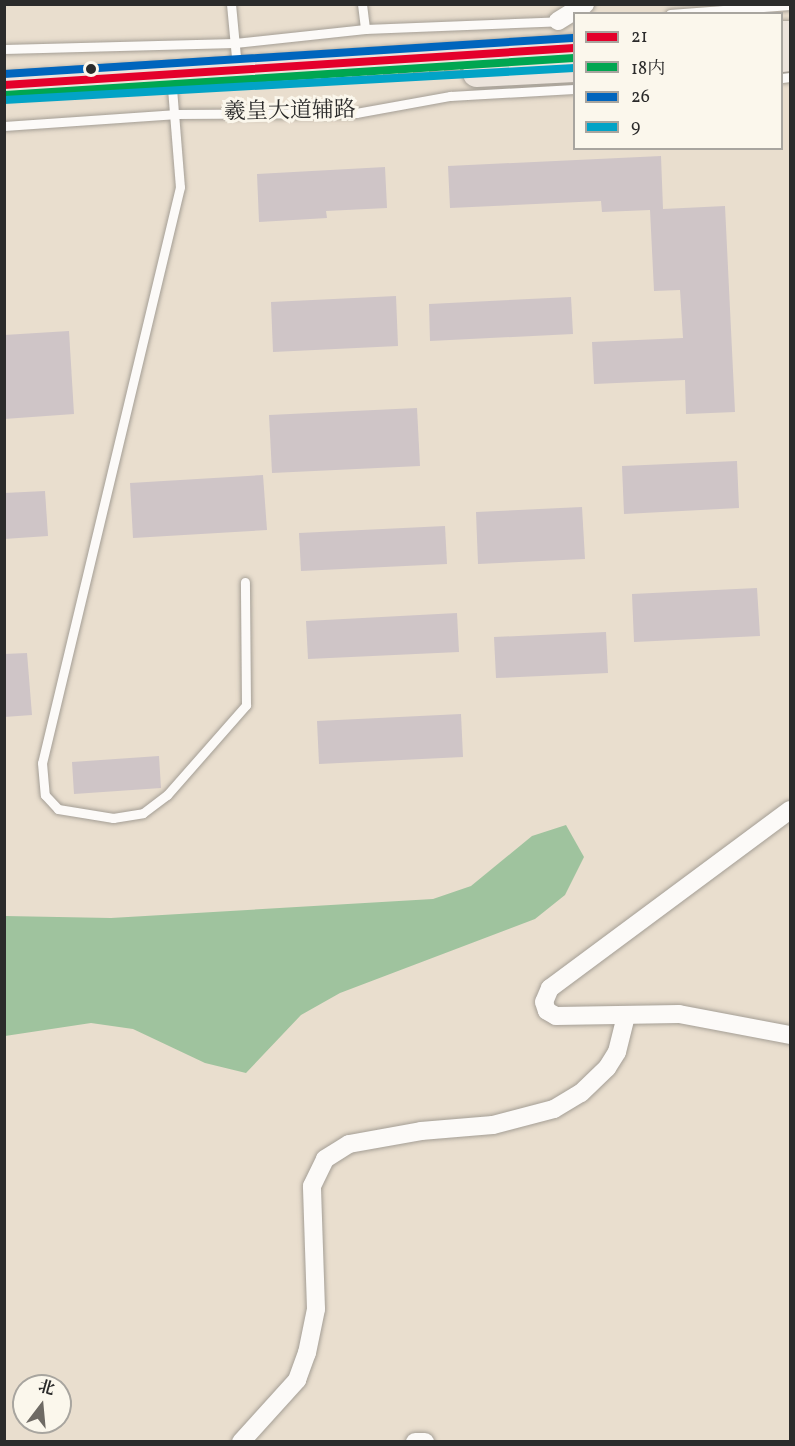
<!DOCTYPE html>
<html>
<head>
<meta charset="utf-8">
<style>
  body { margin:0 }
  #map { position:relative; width:795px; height:1446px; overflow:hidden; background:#e9dece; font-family:Vollkorn,"Noto Serif SC",serif }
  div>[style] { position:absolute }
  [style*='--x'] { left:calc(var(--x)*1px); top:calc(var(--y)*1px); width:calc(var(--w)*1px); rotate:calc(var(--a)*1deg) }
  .forest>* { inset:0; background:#9fc39e }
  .building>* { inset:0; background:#cfc5c7 }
  .roads { filter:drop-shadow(0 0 2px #a49e95) drop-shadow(0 0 2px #a49e95) }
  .service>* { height:9px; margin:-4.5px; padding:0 4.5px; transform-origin:4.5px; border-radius:4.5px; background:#fcfaf8 }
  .minor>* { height:18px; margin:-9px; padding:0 9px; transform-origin:9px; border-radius:9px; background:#fcfaf8 }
  .primary>* { height:27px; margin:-13.5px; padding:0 13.5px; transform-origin:13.5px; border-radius:13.5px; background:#ece4dc }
  .bus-1>* { height:8px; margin:-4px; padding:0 4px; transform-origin:4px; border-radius:4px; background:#e4002b }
  .bus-2>* { height:8px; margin:-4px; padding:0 4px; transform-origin:4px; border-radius:4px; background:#00a651 }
  .bus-3>* { height:8px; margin:-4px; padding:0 4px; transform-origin:4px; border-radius:4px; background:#0065bd }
  .bus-4>* { height:8px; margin:-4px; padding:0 4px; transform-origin:4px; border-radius:4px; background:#02a3c6 }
  .dots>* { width:16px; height:16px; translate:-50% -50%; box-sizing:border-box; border:3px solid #fbf7ec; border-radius:50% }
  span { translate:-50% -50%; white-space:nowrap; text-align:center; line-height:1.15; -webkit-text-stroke:6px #fbf7ec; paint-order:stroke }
  .street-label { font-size:22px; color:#2b2b2b }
  .frame { position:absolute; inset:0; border:6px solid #2b2b2b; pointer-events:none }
  .legend { position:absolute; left:573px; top:12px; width:210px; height:138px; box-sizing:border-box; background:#fbf7ec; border:2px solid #a8a59f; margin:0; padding:8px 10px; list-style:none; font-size:18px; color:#2b2b2b }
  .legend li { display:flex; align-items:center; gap:12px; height:30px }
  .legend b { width:30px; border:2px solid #a8a59f }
  .north { position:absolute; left:12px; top:1374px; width:60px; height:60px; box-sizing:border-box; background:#fbf7ec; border:2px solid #a8a59f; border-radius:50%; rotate:16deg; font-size:16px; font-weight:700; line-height:24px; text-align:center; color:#2b2b2b }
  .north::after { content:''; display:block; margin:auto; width:21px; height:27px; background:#6e6a64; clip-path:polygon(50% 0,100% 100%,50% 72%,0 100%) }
</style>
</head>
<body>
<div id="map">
  <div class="forest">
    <i style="clip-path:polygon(566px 825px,584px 857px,565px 895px,535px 919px,340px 993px,301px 1015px,246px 1073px,205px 1063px,133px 1029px,91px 1023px,5px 1036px,5px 916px,111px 918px,433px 899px,471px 886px,532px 836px)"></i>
  </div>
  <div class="building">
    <i style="clip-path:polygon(661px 156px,663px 209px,725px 206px,735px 412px,686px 414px,685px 380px,594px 384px,592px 342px,683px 338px,680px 290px,654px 291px,650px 210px,602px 212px,601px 201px,450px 208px,448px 166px)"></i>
    <i style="clip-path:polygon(385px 167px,387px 208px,326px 211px,327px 218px,259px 222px,257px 174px)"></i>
    <i style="clip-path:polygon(396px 296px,398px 346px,273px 352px,271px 302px)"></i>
    <i style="clip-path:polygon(571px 297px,573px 334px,430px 341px,429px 304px)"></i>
    <i style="clip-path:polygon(69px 331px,74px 414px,4px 419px,4px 335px)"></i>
    <i style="clip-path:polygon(417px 408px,420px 466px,272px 473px,269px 415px)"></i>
    <i style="clip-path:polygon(737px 461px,739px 508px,624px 514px,622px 466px)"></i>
    <i style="clip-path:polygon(263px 475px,267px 530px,133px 538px,130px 483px)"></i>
    <i style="clip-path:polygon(45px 491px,48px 536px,4px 539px,4px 493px)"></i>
    <i style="clip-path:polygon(582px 507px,585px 559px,478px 564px,476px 512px)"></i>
    <i style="clip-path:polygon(445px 526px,447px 564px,301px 571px,299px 533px)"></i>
    <i style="clip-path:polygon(757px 588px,760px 636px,634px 642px,632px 594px)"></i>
    <i style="clip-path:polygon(457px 613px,459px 652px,308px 659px,306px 621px)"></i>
    <i style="clip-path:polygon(606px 632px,608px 673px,496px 678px,494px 637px)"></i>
    <i style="clip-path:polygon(27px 653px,32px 715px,4px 717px,4px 654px)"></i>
    <i style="clip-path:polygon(461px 714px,463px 757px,319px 764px,317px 721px)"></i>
    <i style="clip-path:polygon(159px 756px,161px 788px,74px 794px,72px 762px)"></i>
  </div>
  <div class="roads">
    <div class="service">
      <i style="--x:231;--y:4;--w:64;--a:84.6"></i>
      <i style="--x:362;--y:4;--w:25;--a:83"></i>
      <i style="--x:670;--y:14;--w:120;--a:-4.3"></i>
      <i style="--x:4;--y:49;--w:231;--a:-1.5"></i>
      <i style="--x:235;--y:43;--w:131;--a:-6.1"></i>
      <i style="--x:365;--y:29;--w:195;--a:-2.3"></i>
      <i style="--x:782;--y:78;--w:8;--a:-7"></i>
      <i style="--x:172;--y:88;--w:99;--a:85.4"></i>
      <i style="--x:180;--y:187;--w:592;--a:103.47"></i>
      <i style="--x:42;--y:763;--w:32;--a:85"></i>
      <i style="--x:45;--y:795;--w:19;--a:47"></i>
      <i style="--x:58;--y:809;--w:56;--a:9.3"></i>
      <i style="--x:113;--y:818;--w:30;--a:-9"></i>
      <i style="--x:143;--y:813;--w:30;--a:-37"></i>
      <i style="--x:167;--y:795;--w:120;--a:-48.7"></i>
      <i style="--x:246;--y:705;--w:123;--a:-90.5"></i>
      <i style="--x:4;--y:126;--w:170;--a:-4"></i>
      <i style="--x:174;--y:114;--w:182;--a:-0.3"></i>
      <i style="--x:356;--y:113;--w:96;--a:-10.3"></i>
      <i style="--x:450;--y:96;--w:124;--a:-3.2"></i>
    </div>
    <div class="minor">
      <i style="--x:558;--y:21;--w:32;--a:-32"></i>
      <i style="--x:790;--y:810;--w:299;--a:143.4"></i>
      <i style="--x:550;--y:988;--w:15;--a:113"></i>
      <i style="--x:544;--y:1002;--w:9;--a:72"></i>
      <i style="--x:547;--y:1011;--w:10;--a:29"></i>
      <i style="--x:556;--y:1016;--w:123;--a:-0.9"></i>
      <i style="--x:679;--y:1014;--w:113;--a:10.7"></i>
      <i style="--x:241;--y:1442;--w:84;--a:-47.9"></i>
      <i style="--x:297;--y:1380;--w:29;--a:-70"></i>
      <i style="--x:307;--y:1353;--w:45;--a:-78.4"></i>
      <i style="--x:316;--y:1309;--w:123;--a:-91.9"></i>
      <i style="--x:312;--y:1186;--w:30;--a:-64"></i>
      <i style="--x:325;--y:1159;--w:28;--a:-32"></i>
      <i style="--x:349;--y:1144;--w:73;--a:-10.2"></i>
      <i style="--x:421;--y:1131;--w:72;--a:-4.8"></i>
      <i style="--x:493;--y:1125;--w:63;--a:-14.7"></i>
      <i style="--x:554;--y:1109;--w:31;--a:-31"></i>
      <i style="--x:581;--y:1093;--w:36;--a:-44"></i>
      <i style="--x:607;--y:1068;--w:19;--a:-58"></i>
      <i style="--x:617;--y:1052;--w:38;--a:-76"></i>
      <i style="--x:415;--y:1442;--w:10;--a:0"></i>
    </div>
    <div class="primary">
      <i style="--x:782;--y:34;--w:8;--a:0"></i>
      <i style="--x:782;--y:58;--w:8;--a:-7"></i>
      <i style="--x:476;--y:73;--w:98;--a:-2.9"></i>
      <i style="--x:4;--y:85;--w:571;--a:-3.71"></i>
    </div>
  </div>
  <div class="bus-1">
    <i style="--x:4;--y:85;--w:571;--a:-3.71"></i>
  </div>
  <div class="bus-2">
    <i style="--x:5;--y:95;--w:570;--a:-3.72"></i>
  </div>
  <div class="bus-3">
    <i style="--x:4;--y:74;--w:570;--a:-3.62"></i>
  </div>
  <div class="bus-4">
    <i style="--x:4;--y:100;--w:571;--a:-3.21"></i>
  </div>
  <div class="dots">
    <i style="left:91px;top:69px;background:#2b2b2b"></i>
  </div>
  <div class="street-label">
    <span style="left:290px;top:112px;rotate:-1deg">羲皇大道辅路</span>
  </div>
  <div class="frame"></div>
  <ul class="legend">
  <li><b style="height:8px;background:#e4002b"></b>21</li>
  <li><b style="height:8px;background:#00a651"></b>18内</li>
  <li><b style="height:8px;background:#0065bd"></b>26</li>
  <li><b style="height:8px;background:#02a3c6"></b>9</li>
  </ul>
  <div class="north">北</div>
</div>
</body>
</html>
